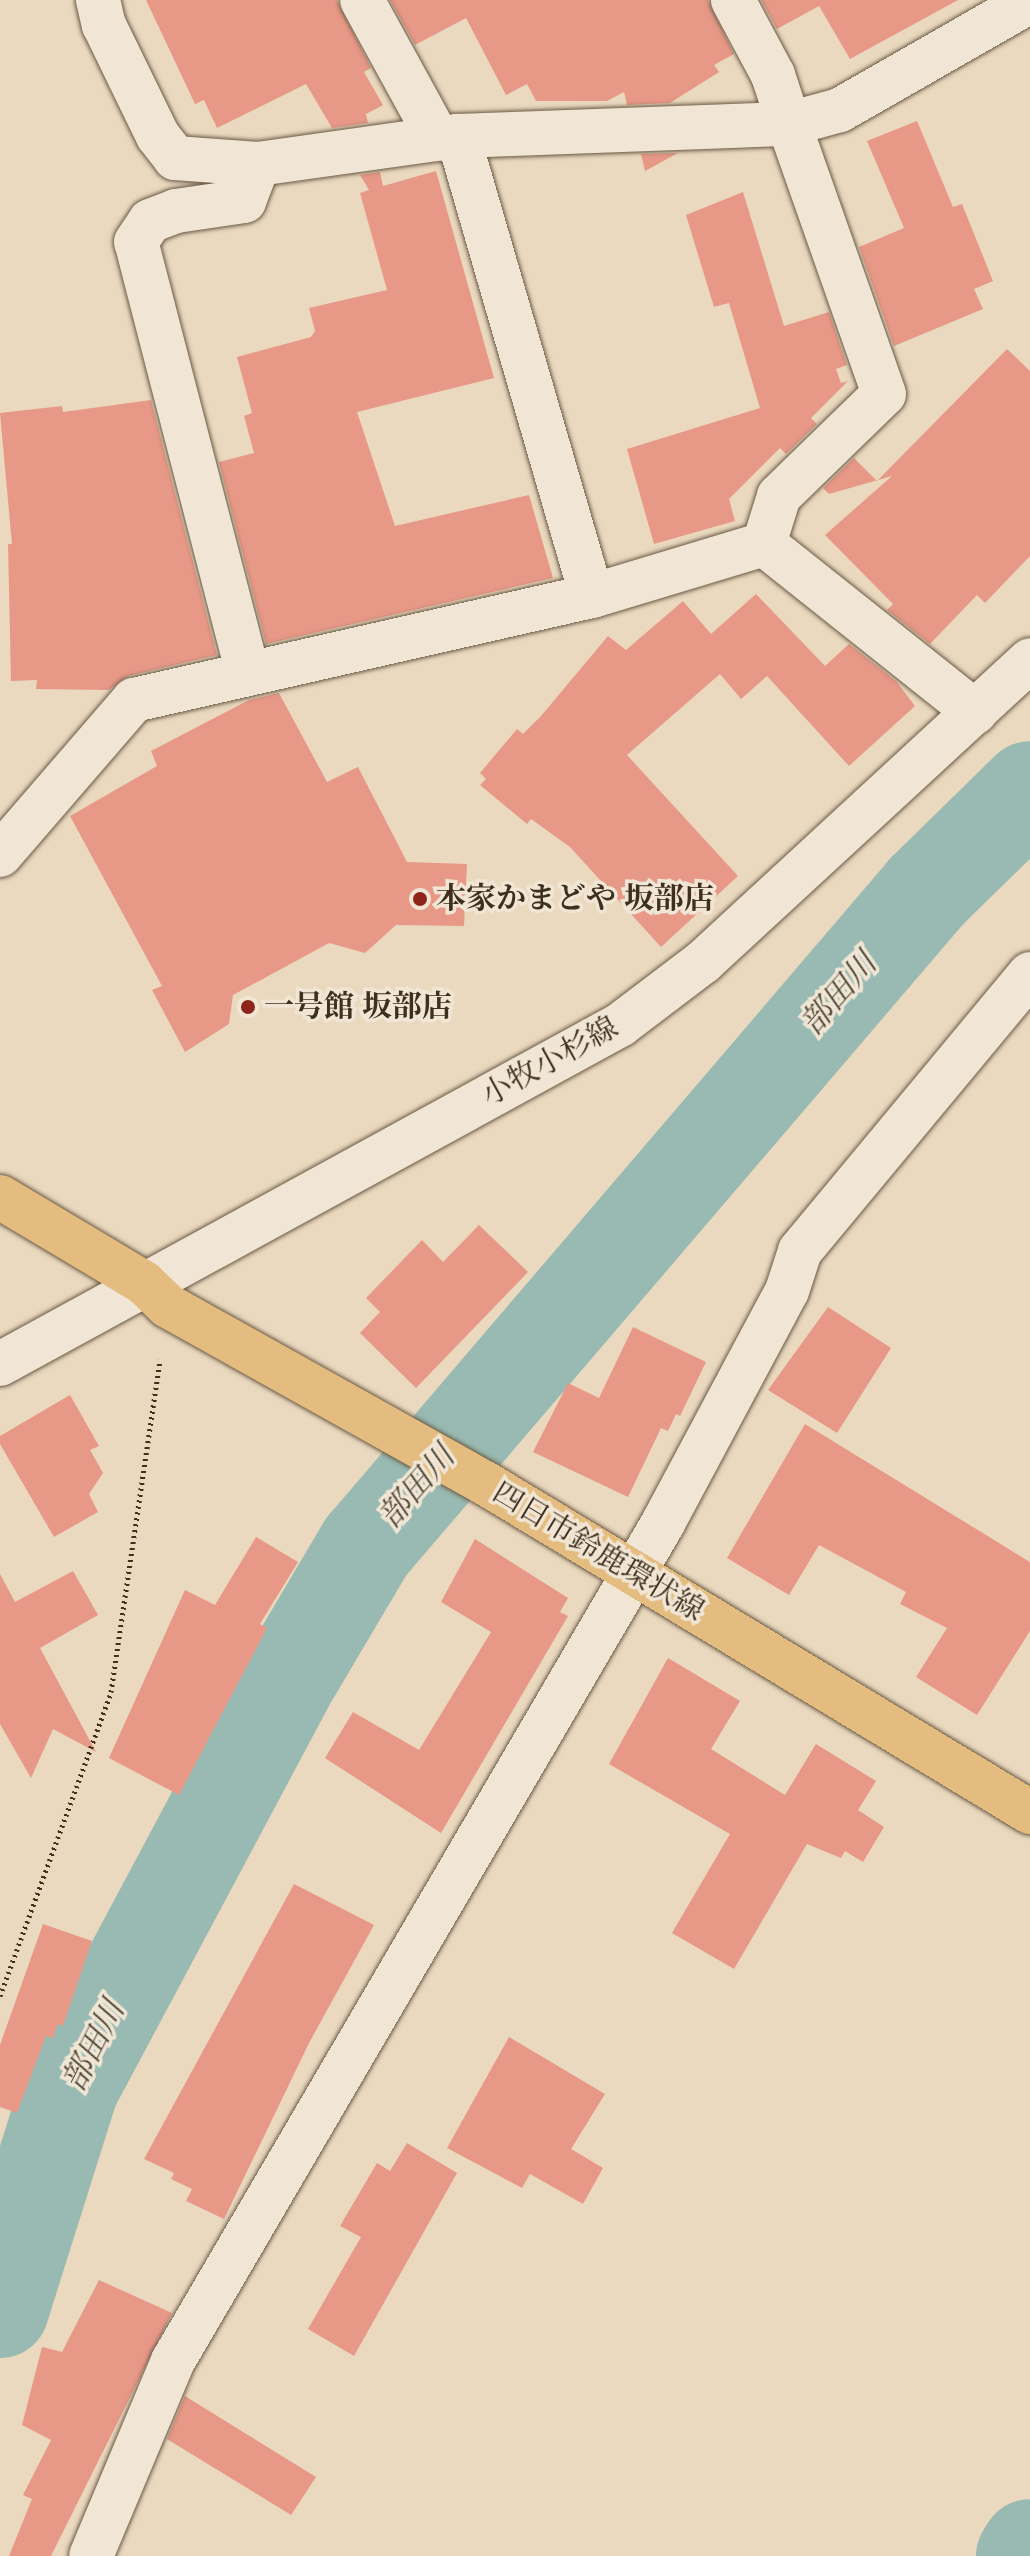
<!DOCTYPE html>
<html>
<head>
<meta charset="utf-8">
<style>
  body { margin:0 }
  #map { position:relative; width:1030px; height:2556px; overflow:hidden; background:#ead9be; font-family:Cardo,"Noto Serif JP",serif }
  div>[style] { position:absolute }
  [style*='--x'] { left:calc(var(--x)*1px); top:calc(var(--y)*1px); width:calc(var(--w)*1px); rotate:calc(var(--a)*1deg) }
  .river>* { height:98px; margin:-49px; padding:0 49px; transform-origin:49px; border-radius:49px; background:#98bab2 }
  .building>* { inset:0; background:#e79887 }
  .path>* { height:5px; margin-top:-2.5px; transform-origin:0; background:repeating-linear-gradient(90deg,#3f2f1d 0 2px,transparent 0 6px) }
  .roads { filter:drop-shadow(0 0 2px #6a5a45) drop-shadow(0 0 2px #6a5a45) }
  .minor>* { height:44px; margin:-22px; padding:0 22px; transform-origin:22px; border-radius:22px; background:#f1e6d5 }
  .secondary>* { height:44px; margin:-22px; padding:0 22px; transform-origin:22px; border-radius:22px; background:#f1e6d5 }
  .primary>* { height:44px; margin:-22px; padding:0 22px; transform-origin:22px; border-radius:22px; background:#e5bc7f }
  .dots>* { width:22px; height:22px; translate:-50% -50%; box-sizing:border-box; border:4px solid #f1e6d5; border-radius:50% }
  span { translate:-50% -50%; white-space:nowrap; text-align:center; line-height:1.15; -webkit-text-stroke:7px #f1e6d5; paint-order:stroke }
  .poi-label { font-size:30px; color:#3f2f1d; font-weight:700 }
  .left { translate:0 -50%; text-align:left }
  .street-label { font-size:30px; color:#3f2f1d }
  .water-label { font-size:32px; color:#514b3b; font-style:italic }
</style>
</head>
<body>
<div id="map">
  <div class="river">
    <i style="--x:0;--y:2309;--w:233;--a:-72.5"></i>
    <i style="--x:70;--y:2087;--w:471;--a:-61.9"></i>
    <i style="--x:292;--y:1672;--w:145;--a:-59.4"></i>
    <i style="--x:366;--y:1547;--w:863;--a:-49.46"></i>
    <i style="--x:927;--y:891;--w:144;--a:-44.4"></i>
    <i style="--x:1025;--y:2556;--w:9;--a:-58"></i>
  </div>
  <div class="building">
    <i style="clip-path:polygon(146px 0,337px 0,371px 68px,364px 72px,383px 105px,366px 114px,368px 123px,332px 128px,306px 84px,217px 128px,204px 100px,195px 104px)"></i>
    <i style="clip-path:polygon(390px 0,708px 0,734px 54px,714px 65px,719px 72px,670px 103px,627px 105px,624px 92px,607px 101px,536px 101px,527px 84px,506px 95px,466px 18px,415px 45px)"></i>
    <i style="clip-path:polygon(761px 0,958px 0,850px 59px,819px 6px,777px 29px)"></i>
    <i style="clip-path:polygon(917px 121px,953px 207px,962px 204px,993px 281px,974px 289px,983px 309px,894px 346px,859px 247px,904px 228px,867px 141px)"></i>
    <i style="clip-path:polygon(678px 153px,645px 171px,641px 154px)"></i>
    <i style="clip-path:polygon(436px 171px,494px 378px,357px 412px,395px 526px,529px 495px,553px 578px,266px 644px,219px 462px,254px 453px,244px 416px,252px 413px,237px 357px,311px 337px,315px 331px,309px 308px,387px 290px,360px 193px,369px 190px,360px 175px,380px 172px,383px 186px)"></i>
    <i style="clip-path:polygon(743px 192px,784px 326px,829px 312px,847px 365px,836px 369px,841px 383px,848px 381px,811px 418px,817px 424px,786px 454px,780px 448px,729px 499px,735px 521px,654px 544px,627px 449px,760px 408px,729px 303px,714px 307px,686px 215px)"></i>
    <i style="clip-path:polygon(1007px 349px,1030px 371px,1030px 556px,985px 603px,977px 595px,930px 644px,887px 610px,893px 604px,825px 535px,892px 476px,829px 494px,823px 488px,854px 458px,877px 481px)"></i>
    <i style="clip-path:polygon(151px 400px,217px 655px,128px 676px,109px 690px,36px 689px,37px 680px,11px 681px,8px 544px,12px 544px,0 413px,62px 406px,63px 412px)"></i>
    <i style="clip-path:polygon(756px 594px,825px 666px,849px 644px,896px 681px,915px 706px,849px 766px,767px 676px,741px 699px,720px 674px,627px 755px,738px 876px,661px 947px,570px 847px,531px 819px,527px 824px,480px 785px,486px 779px,480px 773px,517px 729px,523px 734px,541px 716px,608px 636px,626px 650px,683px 601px,711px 634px)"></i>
    <i style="clip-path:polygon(279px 693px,327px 782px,358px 767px,407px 862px,467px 864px,464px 926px,396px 925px,365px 953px,329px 943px,233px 995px,229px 1024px,185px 1052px,152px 990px,162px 986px,70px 816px,157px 766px,151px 751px,249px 700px)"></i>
    <i style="clip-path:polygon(479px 1225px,528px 1272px,416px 1388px,360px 1333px,380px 1312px,366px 1298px,422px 1240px,443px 1262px)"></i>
    <i style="clip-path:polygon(828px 1307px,891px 1348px,837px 1433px,768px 1390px)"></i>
    <i style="clip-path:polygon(633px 1327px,706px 1362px,680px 1416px,676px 1414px,668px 1431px,661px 1428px,628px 1497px,533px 1452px,568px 1383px,599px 1398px)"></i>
    <i style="clip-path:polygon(70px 1395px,99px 1446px,90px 1450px,103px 1473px,89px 1494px,98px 1512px,54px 1537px,0 1444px,0 1436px)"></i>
    <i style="clip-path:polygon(805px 1424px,1030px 1562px,1030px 1631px,977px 1715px,916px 1677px,947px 1628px,900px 1604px,906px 1592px,819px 1545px,789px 1595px,727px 1558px)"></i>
    <i style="clip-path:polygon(256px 1537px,298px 1562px,260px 1624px,267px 1628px,179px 1795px,109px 1758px,185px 1590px,215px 1605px)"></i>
    <i style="clip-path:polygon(475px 1539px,568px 1598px,560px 1612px,568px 1616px,441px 1833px,325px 1758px,353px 1712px,419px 1750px,491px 1632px,441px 1602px)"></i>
    <i style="clip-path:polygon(73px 1571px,98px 1615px,40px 1648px,96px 1752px,53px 1729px,31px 1778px,0 1724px,0 1574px,15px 1602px)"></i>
    <i style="clip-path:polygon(668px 1658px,740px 1701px,711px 1749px,785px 1795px,816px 1744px,876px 1781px,858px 1810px,884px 1827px,863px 1862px,845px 1851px,841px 1858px,807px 1844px,734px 1969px,672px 1933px,730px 1834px,609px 1764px)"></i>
    <i style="clip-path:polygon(294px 1884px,374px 1925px,309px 2043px,224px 2219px,186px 2201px,192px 2189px,171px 2179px,174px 2173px,144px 2159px)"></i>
    <i style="clip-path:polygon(43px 1924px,92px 1941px,63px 2026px,58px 2024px,53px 2038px,46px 2036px,17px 2113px,0 2107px,0 2045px)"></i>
    <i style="clip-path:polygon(509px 2037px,605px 2094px,571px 2149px,603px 2168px,583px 2204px,530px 2174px,522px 2188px,447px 2148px)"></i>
    <i style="clip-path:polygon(407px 2143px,457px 2173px,354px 2356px,308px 2329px,361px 2237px,340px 2226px,377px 2163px,390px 2171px)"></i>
    <i style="clip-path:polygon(99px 2280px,172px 2313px,51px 2556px,9px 2556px,32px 2499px,23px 2495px,51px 2440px,22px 2425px,42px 2347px,62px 2352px)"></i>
    <i style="clip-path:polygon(185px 2396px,316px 2477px,291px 2515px,167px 2439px)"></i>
  </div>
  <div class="path">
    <i style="--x:0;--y:1996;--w:324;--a:-69.9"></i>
    <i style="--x:111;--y:1692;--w:336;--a:-81.6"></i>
  </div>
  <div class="roads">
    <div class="minor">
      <i style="--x:98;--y:0;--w:26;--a:77"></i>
      <i style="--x:104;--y:25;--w:123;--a:64.1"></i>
      <i style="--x:158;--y:136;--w:28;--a:52"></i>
      <i style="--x:175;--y:158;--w:83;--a:4.1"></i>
      <i style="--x:258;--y:164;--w:202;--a:-8"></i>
      <i style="--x:458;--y:136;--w:331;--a:-2.1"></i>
      <i style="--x:789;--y:124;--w:52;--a:-108.1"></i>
      <i style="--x:773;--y:75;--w:85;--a:-118.1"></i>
      <i style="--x:362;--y:0;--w:158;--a:61.3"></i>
      <i style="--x:458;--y:136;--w:479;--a:73.8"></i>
      <i style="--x:764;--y:544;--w:50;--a:-72.6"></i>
      <i style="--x:779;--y:496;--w:146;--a:-44.2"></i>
      <i style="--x:884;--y:394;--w:286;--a:-109.4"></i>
      <i style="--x:789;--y:124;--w:53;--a:-15.4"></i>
      <i style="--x:840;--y:110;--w:219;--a:-29.8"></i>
      <i style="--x:764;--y:544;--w:270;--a:38.5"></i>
      <i style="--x:248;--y:674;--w:446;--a:-104.5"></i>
      <i style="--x:136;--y:242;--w:25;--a:-56"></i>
      <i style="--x:150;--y:221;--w:28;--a:-21"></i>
      <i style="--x:176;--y:211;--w:69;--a:-8.4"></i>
      <i style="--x:244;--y:201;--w:40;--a:-69"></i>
      <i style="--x:0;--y:855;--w:205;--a:-49.2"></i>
      <i style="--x:134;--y:700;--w:470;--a:-12.8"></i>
      <i style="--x:592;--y:596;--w:180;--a:-16.8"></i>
      <i style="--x:91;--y:2556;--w:212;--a:-67.2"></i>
      <i style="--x:173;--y:2361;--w:971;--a:-59.68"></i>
      <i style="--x:663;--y:1523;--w:263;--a:-61.9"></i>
      <i style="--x:787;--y:1291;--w:42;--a:-72"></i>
      <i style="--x:800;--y:1251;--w:360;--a:-50.3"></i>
    </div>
    <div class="secondary">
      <i style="--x:0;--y:1364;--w:707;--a:-28.67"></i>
      <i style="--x:620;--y:1025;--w:104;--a:-37.2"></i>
      <i style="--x:703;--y:962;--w:445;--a:-42.7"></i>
    </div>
    <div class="primary">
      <i style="--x:0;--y:1197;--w:168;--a:30.8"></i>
      <i style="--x:144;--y:1283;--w:33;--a:44"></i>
      <i style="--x:168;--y:1306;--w:363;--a:29.2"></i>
      <i style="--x:485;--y:1483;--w:637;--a:31.12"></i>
    </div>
  </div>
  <div class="dots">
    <i style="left:420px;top:899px;background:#8f2418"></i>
    <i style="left:248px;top:1007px;background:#8f2418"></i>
  </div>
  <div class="poi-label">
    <span class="left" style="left:436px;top:899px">本家かまどや 坂部店</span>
    <span class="left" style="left:264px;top:1007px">一号館 坂部店</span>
  </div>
  <div class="street-label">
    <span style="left:550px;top:1062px;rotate:-29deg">小牧小杉線</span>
    <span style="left:598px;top:1552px;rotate:31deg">四日市鈴鹿環状線</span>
  </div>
  <div class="water-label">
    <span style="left:839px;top:994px;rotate:-49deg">部田川</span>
    <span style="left:417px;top:1487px;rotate:-49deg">部田川</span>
    <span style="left:94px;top:2046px;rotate:-63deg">部田川</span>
  </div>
</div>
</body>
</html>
